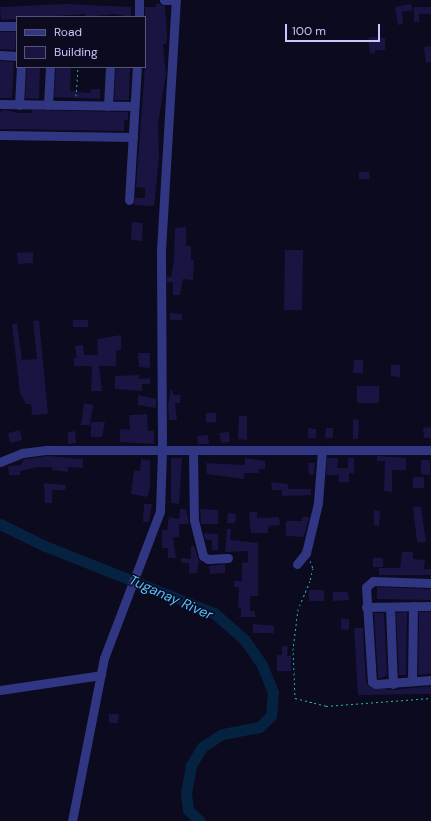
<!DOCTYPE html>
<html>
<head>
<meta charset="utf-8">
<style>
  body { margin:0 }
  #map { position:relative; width:431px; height:821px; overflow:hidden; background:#0b0a1e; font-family:"DM Sans",sans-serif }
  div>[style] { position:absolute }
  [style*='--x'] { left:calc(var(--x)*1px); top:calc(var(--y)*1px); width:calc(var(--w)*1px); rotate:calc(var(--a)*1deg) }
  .river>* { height:11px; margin:-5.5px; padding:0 5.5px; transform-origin:5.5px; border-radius:5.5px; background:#062241 }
  .building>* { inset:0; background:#191441 }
  .path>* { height:1px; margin-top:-0.5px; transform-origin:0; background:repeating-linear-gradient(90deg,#22b8a0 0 2px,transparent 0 5px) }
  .minor>* { height:9px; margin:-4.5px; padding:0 4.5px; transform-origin:4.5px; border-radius:4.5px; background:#303682 }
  span { translate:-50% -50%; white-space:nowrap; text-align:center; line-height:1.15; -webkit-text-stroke:3px #0b0a1e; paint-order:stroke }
  .water-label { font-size:14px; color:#55c2ff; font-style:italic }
  .legend { position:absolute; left:16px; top:16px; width:130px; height:52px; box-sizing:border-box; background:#0b0a1e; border:1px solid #575678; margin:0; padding:5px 7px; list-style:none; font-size:12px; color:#c8c7ff }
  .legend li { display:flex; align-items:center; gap:8px; height:20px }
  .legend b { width:20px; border:1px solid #575678 }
  .scale { position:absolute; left:285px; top:24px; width:95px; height:18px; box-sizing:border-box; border:2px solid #c8c7ff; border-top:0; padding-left:5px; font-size:12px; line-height:14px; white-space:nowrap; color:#c8c7ff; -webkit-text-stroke:3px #0b0a1e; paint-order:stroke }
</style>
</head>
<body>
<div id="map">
  <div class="river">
    <i style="--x:0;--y:524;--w:50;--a:26.1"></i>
    <i style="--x:45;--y:546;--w:182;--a:21.6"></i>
    <i style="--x:214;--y:613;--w:40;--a:41"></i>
    <i style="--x:244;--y:639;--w:32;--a:55"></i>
    <i style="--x:262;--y:665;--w:29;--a:68"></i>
    <i style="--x:273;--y:692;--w:24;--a:95"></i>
    <i style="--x:271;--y:716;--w:16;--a:137"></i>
    <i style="--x:259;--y:727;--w:38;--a:169"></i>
    <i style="--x:222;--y:734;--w:24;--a:147"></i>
    <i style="--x:202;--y:747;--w:21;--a:121"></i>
    <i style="--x:191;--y:765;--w:27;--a:100"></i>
    <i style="--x:186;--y:792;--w:18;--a:84"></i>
    <i style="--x:188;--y:810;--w:16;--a:43"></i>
  </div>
  <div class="building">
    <i style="clip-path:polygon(156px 3px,165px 6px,167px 37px,166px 44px,163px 44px,166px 74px,158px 124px,159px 157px,154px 206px,134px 205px,135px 198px,145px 198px,145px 188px,136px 187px,145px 67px,145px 7px,156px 7px)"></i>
    <i style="clip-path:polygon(66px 4px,131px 7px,131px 17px,114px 14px,85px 17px,85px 14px,1px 20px,0 7px)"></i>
    <i style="clip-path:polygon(411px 4px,413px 10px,402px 12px,403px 24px,398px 25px,395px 7px)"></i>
    <i style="clip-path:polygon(414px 7px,431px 7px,431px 14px,419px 14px,419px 22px,414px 22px)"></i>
    <i style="clip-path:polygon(0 32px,16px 32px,15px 50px,0 49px)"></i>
    <i style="clip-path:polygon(373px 37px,385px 38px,385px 50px,375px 50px,375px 53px,370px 54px,368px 38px)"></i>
    <i style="clip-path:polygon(431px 46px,431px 62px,426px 63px,424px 47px)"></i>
    <i style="clip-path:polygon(0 61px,14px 62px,12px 98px,0 98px)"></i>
    <i style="clip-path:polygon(27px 67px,40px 67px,39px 99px,25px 98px)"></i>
    <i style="clip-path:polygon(56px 67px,71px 67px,70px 91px,91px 93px,91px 89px,100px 89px,100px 99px,54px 97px)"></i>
    <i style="clip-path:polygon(116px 67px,130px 67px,129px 100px,114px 100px)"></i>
    <i style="clip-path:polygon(4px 110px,20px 113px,32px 113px,32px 110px,128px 112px,128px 120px,124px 120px,124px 131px,0 129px,0 112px)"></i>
    <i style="clip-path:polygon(359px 172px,369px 172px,370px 179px,359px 179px)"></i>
    <i style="clip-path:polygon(132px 222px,143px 223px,142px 241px,131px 240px)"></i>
    <i style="clip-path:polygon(186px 227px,186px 246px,191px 246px,191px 260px,194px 260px,193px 280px,183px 279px,180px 295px,173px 295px,173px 282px,167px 282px,167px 277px,171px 277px,174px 261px,175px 228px)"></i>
    <i style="clip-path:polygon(285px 250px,303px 250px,302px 310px,284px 310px)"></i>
    <i style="clip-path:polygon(33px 252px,33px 263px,18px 264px,17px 253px)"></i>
    <i style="clip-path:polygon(170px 313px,182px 314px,182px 320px,170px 320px)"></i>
    <i style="clip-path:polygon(39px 320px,48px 414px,32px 415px,31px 404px,26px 404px,20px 393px,12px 324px,17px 324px,22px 360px,37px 359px,33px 321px)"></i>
    <i style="clip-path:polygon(73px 320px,88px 320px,88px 327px,73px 327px)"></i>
    <i style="clip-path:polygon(121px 335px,121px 350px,116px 350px,116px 366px,99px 366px,102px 391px,91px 391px,92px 366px,74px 366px,74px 358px,77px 358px,75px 346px,83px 345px,84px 355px,98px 355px,97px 339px)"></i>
    <i style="clip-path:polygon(138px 353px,150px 353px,150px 368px,139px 367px)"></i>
    <i style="clip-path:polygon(354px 360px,363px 360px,363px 373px,353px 373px)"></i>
    <i style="clip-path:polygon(391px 365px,400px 365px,400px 377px,391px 376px)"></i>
    <i style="clip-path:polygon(139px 375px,139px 379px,150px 378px,150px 384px,142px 384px,142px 391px,115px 389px,115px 376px)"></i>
    <i style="clip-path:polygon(357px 386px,379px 386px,379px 403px,357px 403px)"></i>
    <i style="clip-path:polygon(171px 388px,174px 395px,181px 395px,180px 403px,175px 403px,177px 420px,169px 420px,168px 405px)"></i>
    <i style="clip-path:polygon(138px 395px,156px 399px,156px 408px,138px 405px)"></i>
    <i style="clip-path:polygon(84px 403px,93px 405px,90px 425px,81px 425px)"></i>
    <i style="clip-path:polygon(206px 413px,216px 413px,216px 422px,206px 423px)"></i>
    <i style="clip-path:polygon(147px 414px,148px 431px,154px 431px,154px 444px,120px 442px,120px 429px,130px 430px,129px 415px)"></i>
    <i style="clip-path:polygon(239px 416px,247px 416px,247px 440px,238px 439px)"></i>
    <i style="clip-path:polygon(353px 419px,359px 420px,358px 439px,353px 439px)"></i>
    <i style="clip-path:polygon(91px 422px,105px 422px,102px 437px,91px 437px)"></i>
    <i style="clip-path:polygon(431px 427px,431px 438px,424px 438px,423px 428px)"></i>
    <i style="clip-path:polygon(308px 428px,316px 429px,316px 438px,308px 438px)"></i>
    <i style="clip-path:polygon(326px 428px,333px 428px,333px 438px,325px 438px)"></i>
    <i style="clip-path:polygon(20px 430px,22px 440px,10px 443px,8px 433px)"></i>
    <i style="clip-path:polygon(75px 431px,76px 443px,68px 444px,68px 432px)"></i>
    <i style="clip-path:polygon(229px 432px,230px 442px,221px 443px,219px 433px)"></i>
    <i style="clip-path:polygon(208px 435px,209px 444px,198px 444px,197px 436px)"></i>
    <i style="clip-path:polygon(48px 456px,83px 459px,83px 468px,68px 467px,68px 472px,52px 470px,52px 467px,38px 467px,20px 471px,20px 475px,9px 475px,8px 466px,21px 465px,24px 459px)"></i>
    <i style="clip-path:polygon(377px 456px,406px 458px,406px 470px,392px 470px,392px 492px,384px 491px,385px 461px,377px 461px)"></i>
    <i style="clip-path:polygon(171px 458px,182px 458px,179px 504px,171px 503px)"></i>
    <i style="clip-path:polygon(245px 458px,265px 461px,265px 469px,259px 469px,259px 473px,244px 473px,244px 479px,207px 474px,206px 463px,245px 465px)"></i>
    <i style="clip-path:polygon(327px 458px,338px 458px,337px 468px,348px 468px,348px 458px,354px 458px,354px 473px,349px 473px,349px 482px,339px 482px,339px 475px,326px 475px)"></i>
    <i style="clip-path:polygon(141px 459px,150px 460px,150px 488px,147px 497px,131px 494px,134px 471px,140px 471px)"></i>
    <i style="clip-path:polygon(421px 460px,430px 460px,430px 475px,421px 474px)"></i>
    <i style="clip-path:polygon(308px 463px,315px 463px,314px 475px,309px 475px)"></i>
    <i style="clip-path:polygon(413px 477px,424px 477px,424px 488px,413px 488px)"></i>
    <i style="clip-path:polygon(271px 482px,288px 484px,288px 489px,311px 489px,311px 495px,282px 496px,282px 490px,272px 490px)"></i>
    <i style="clip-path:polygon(44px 483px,66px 485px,65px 490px,52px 490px,52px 503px,45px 503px)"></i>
    <i style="clip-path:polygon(144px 504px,152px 504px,149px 522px,143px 522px)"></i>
    <i style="clip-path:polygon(413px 507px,421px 507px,426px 542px,417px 542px)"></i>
    <i style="clip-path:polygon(180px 509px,186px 509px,189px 524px,179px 524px,179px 537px,173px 537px,176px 558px,168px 558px,168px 548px,162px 548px,162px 530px,167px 530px,169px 517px,179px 519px)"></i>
    <i style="clip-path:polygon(200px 509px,218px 510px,218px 524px,201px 524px)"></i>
    <i style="clip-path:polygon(374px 510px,380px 511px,379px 526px,374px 525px)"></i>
    <i style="clip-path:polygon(249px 512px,257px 512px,257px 518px,279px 517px,280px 525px,268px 526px,268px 533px,251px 533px)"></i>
    <i style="clip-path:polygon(228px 513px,236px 514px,235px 523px,227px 523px)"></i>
    <i style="clip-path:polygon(302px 517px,309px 517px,304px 537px,286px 536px,286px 521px,302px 521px)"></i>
    <i style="clip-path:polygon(227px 529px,231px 529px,230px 540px,258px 543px,258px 596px,250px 596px,250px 611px,255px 611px,255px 617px,241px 617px,241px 608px,238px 608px,239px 587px,234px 587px,234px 581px,242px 581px,242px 563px,248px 562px,248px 551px,225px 552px)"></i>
    <i style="clip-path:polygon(204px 533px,218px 534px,218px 550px,212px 550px,212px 540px,205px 539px)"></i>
    <i style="clip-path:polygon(191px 546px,194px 546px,199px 561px,197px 573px,189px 573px,189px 563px,181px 563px,181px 558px,191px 559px)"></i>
    <i style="clip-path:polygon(402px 552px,413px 552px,413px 559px,425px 560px,424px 569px,431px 569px,431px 575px,379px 575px,379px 568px,400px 568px)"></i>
    <i style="clip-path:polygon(373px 558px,383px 558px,383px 567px,373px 567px)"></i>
    <i style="clip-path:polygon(225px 564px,225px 573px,210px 574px,209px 566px)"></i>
    <i style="clip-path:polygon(377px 587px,431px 589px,431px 600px,377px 599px)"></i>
    <i style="clip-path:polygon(309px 590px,324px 590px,324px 601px,309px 601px)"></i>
    <i style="clip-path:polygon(333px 592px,348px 592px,349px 600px,333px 601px)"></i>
    <i style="clip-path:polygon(407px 612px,406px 675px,399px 675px,396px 613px)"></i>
    <i style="clip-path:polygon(419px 612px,431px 612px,431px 674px,418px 675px)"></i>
    <i style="clip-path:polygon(374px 613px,384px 613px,387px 675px,382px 678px,378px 678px)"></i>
    <i style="clip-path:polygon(341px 619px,349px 619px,349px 630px,341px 629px)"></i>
    <i style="clip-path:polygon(253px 624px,274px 626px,274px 633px,253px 633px)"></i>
    <i style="clip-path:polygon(354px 628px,363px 628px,366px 682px,369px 687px,393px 690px,431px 686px,431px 694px,358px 695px)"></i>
    <i style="clip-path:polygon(282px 646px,288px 646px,287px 656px,291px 656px,291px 671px,277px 671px,277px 655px,282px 655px)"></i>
    <i style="clip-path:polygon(109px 714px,119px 714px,118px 723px,109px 723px)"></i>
  </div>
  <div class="path">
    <i style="--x:76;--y:96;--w:29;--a:-86"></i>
    <i style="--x:310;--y:561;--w:8;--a:67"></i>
    <i style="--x:313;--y:568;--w:13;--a:103"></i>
    <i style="--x:310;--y:581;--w:30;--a:113"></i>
    <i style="--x:298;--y:609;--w:39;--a:97"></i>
    <i style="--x:293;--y:648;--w:50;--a:87.7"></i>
    <i style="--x:295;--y:698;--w:32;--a:14"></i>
    <i style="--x:326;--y:706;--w:105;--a:-4.4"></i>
  </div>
  <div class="minor">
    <i style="--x:164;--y:0;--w:12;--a:0"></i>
    <i style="--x:139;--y:17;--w:17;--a:-90"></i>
    <i style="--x:0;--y:26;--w:17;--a:0"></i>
    <i style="--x:0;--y:55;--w:17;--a:3"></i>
    <i style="--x:0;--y:104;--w:134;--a:0.9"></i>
    <i style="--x:19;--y:105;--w:38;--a:-87"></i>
    <i style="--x:48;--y:105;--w:38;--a:-87"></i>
    <i style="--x:108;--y:106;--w:39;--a:-87"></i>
    <i style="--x:0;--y:135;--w:133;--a:0.9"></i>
    <i style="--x:129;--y:200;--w:133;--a:-86.6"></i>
    <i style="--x:193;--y:452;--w:68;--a:89.2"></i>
    <i style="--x:194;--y:520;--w:37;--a:76"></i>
    <i style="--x:203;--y:556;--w:6;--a:31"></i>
    <i style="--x:208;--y:559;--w:20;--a:-3"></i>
    <i style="--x:0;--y:462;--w:24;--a:-22"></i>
    <i style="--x:22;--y:453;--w:26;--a:-7"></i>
    <i style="--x:48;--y:450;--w:383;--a:0"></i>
    <i style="--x:297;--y:564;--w:14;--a:-51"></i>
    <i style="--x:306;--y:553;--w:51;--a:-76.5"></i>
    <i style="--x:318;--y:503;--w:53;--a:-85.7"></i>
    <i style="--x:431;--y:583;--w:58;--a:-178"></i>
    <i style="--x:373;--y:581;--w:9;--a:139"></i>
    <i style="--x:366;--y:587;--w:95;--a:86.4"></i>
    <i style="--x:372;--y:682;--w:4;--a:27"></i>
    <i style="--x:376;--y:684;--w:55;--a:-4.2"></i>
    <i style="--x:366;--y:607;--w:65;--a:-0.9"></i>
    <i style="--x:390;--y:607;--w:77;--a:87.8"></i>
    <i style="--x:412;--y:680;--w:74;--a:-89.2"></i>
    <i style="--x:0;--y:690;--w:102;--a:-8.4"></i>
    <i style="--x:72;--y:821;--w:166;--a:-78.9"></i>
    <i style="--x:104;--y:658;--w:157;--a:-69.1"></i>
    <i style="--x:160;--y:511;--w:60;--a:-88.1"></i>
    <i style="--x:162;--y:451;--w:201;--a:-90.3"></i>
    <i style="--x:161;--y:250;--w:250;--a:-86.6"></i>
  </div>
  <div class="water-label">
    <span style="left:171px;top:597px;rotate:24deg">Tuganay River</span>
  </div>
  <ul class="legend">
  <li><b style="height:5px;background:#303682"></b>Road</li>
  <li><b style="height:11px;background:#191441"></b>Building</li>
  </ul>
  <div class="scale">100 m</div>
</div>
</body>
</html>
